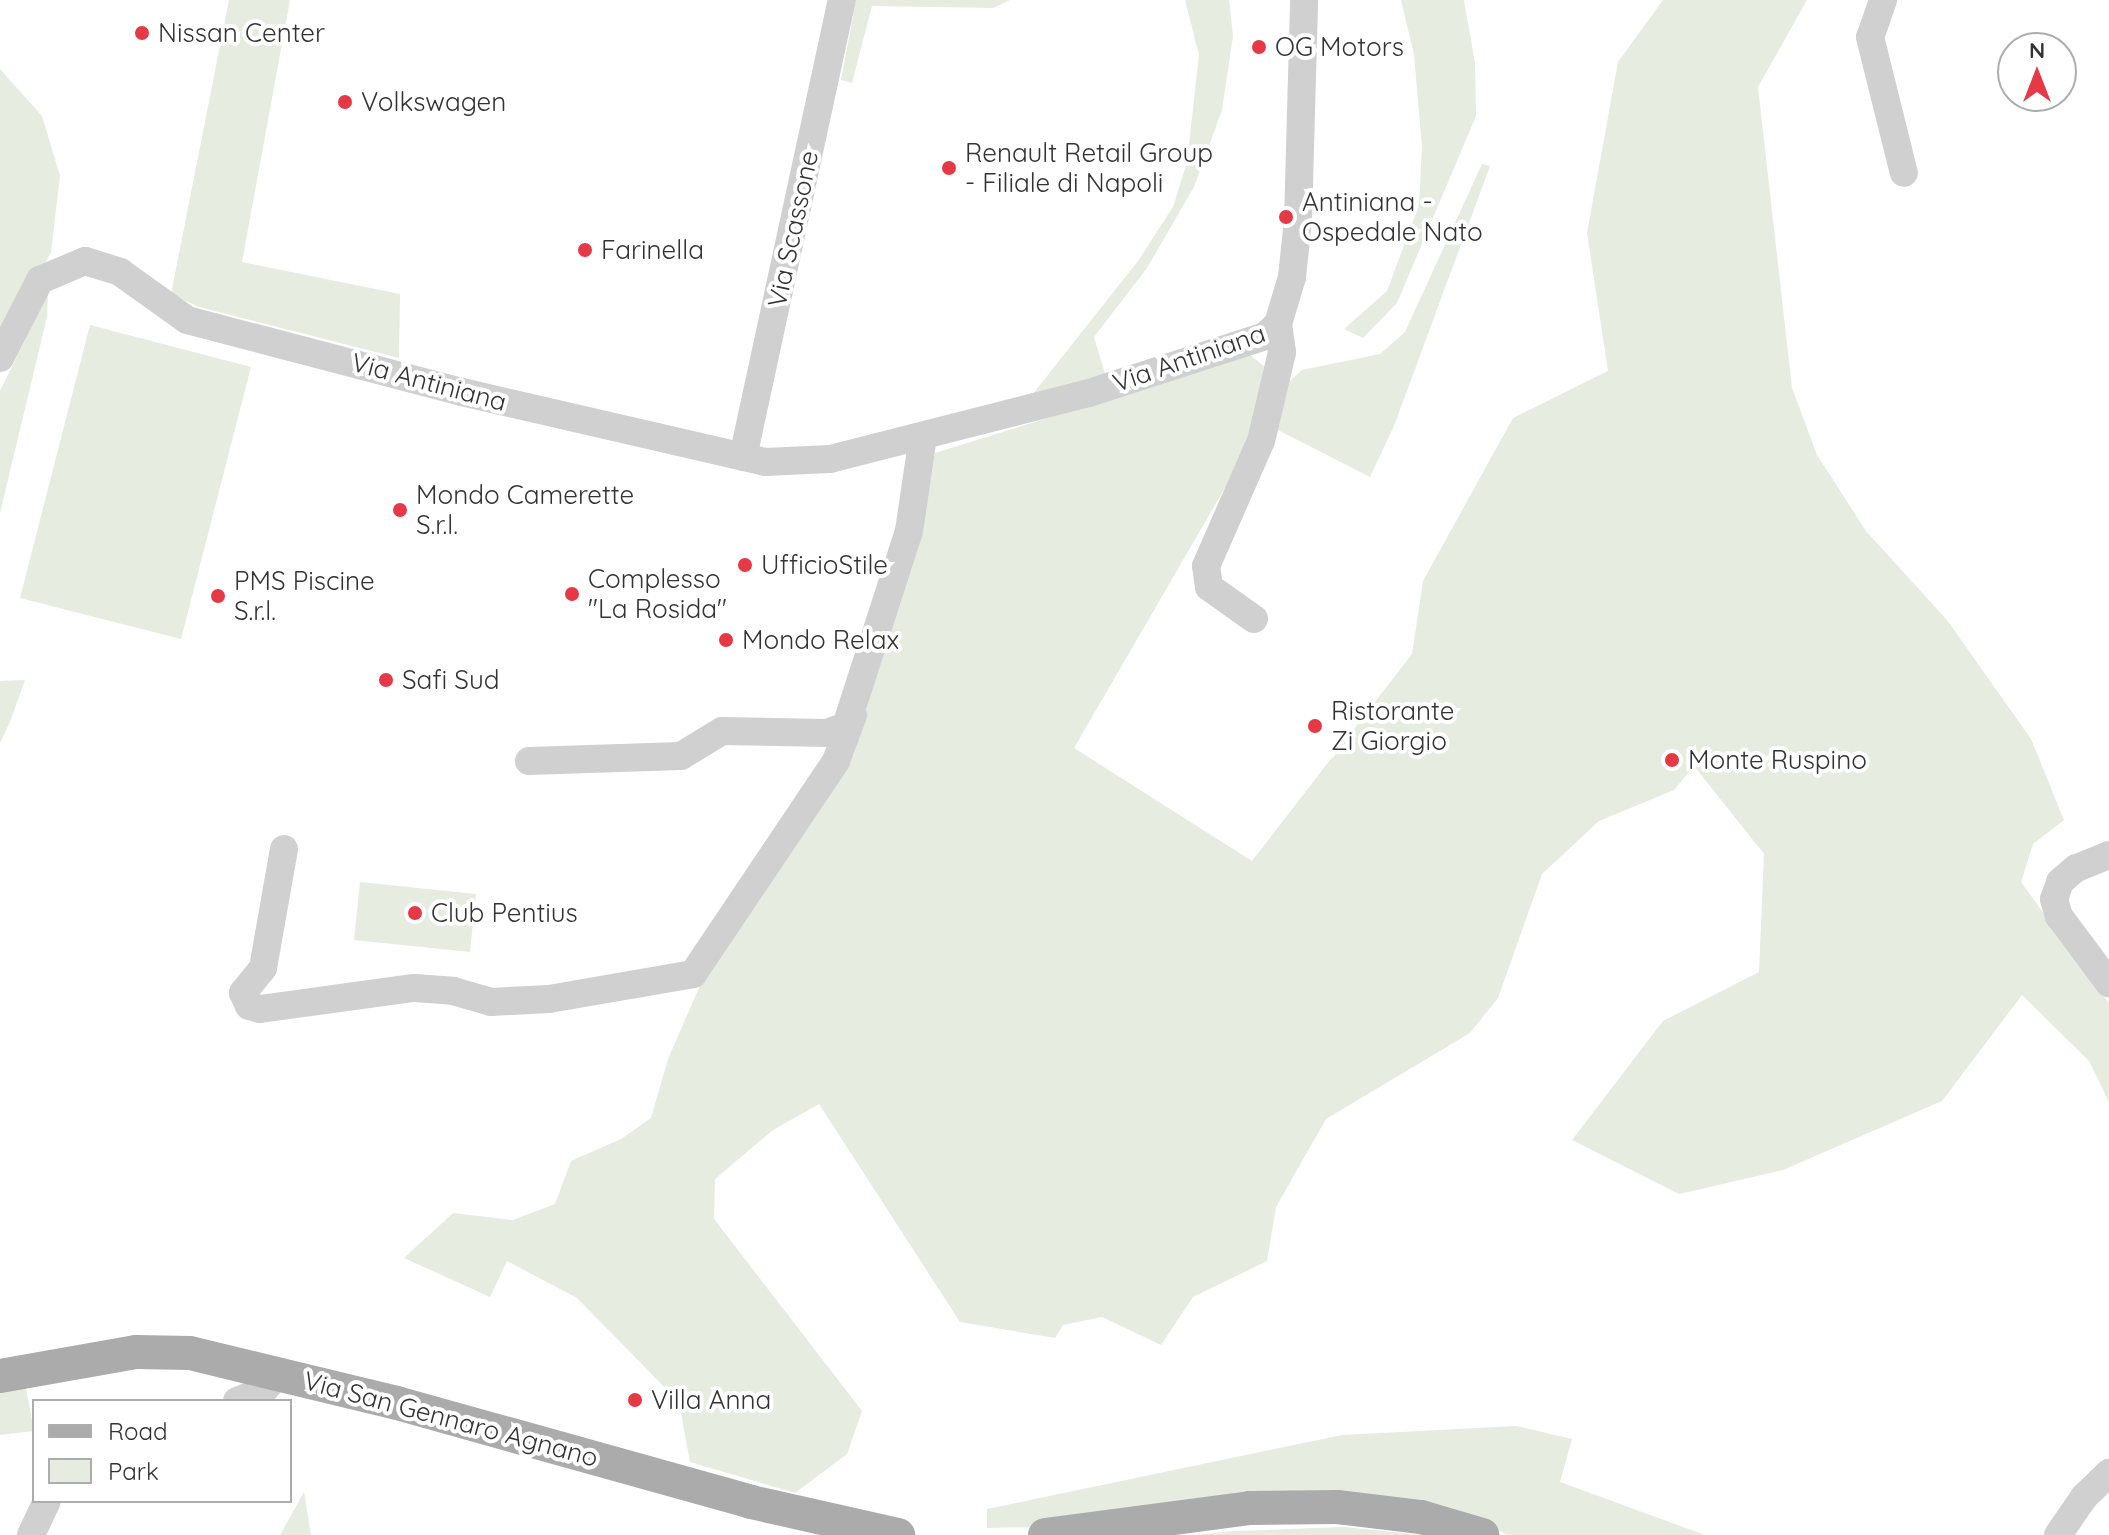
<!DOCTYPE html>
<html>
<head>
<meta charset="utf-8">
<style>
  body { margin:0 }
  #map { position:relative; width:2109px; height:1535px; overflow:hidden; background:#fff; font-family:Quicksand,sans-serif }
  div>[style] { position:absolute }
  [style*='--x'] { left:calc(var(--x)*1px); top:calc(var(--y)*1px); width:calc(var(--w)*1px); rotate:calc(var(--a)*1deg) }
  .green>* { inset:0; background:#e6ecdf }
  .minor>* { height:28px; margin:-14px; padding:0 14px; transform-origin:14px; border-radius:14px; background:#d0d0d0 }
  .major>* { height:34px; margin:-17px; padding:0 17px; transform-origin:17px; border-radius:17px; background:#ababab }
  .dots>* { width:22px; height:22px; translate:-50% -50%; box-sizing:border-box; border:4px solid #fff; border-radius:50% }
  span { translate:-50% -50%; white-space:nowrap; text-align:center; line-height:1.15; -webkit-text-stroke:8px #fff; paint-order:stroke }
  .poi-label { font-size:26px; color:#333 }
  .left { translate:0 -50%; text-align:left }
  .street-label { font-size:26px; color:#333 }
  .legend { position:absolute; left:32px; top:1399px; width:260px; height:104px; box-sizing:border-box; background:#fff; border:2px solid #adadad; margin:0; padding:10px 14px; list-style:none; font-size:24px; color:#333 }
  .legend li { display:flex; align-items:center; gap:16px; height:40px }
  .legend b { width:40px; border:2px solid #adadad }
  .north { position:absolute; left:1997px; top:32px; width:80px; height:80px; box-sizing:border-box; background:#fff; border:2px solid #adadad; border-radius:50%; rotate:0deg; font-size:22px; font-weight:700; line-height:32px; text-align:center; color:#333 }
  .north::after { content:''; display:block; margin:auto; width:28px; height:36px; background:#e63946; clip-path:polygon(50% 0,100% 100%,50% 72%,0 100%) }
</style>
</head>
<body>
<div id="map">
  <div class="green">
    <i style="clip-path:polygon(229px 0,290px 0,242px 262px,400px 294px,399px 358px,199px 307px,171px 294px)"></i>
    <i style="clip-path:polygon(856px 0,1010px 0,993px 8px,872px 6px,852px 83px,841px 80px)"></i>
    <i style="clip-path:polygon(1185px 0,1229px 0,1233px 36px,1222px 110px,1194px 187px,1147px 268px,1094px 337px,1105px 374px,1032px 395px,1138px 261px,1173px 207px,1187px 162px,1199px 55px)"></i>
    <i style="clip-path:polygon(1401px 0,1464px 0,1475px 63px,1476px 116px,1397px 303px,1363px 338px,1344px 329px,1387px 291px,1419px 205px,1422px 147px,1414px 55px)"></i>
    <i style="clip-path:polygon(1663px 0,1807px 0,1758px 87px,1792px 388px,1817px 455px,1866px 531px,1947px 620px,2031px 739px,2064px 820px,2033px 844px,2021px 882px,2109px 1003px,2109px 1102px,2089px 1061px,2022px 995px,1942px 1101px,1783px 1170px,1679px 1194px,1572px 1140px,1663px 1021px,1759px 972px,1764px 854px,1694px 766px,1674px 790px,1599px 821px,1542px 874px,1498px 998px,1470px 1033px,1326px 1119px,1276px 1207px,1267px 1261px,1193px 1297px,1161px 1345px,1102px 1317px,1063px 1325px,1055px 1338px,960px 1322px,819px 1104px,773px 1130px,715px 1179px,714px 1219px,862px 1411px,847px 1454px,795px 1493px,690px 1462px,679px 1402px,577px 1298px,507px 1261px,490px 1297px,404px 1258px,453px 1213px,513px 1220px,555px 1204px,571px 1161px,621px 1139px,651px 1118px,668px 1059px,705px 974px,854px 754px,935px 453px,1250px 355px,1264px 366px,1255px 436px,1074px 748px,1252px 861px,1412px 654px,1423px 581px,1513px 418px,1608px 371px,1587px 233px,1618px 62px)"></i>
    <i style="clip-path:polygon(0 69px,42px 116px,60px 176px,51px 252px,0 348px)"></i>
    <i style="clip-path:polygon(1482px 164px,1490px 166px,1394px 426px,1370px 477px,1272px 427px,1286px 384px,1302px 370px,1380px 354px,1405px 332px)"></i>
    <i style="clip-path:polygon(48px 293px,47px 317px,0 513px,0 391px)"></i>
    <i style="clip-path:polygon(90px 325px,251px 367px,181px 639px,20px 598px)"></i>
    <i style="clip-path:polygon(25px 680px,10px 722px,0 743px,0 681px)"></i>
    <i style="clip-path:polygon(360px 882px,476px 894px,470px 952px,354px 940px)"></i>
    <i style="clip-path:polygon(26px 1388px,34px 1431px,0 1435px,0 1391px)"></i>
    <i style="clip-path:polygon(1516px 1426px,1572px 1439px,1560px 1482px,1705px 1535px,1508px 1535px,1473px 1518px,987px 1528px,987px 1509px,1342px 1435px)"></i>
    <i style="clip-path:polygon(304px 1492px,311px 1535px,280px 1535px)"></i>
    <i style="clip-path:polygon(1344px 1527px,1423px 1535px,1193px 1535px,1235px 1531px)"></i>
  </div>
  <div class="minor">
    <i style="--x:1883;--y:0;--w:39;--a:109"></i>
    <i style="--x:1870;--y:37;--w:140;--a:76"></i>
    <i style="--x:0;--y:358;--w:88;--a:-62.9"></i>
    <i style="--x:40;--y:280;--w:49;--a:-22.9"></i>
    <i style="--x:85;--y:261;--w:37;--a:17"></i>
    <i style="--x:120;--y:272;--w:82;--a:35.6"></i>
    <i style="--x:187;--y:320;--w:284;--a:14.7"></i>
    <i style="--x:462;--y:392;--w:311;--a:13"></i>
    <i style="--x:765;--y:462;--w:65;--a:-2.6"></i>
    <i style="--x:830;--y:459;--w:267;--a:-14.3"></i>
    <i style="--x:1089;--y:393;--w:185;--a:-17.9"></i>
    <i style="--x:1265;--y:336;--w:18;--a:-43"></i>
    <i style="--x:1278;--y:324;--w:49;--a:-73.4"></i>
    <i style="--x:1292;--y:277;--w:57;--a:-84"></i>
    <i style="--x:1298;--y:220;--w:220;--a:-88.4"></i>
    <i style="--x:743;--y:457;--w:468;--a:-77.8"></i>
    <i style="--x:1254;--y:619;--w:55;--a:-144.6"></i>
    <i style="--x:1209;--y:587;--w:21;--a:-98"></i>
    <i style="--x:1206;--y:566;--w:137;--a:-66.3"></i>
    <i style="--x:1261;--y:441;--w:91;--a:-76.7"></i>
    <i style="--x:1282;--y:352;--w:28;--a:-98"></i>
    <i style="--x:529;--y:761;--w:152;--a:-1.9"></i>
    <i style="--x:681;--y:756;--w:48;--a:-31.4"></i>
    <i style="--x:722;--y:731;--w:105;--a:1.1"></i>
    <i style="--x:827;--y:733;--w:20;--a:-20"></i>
    <i style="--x:846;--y:726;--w:205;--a:-72.1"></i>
    <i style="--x:909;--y:531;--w:96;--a:-81.6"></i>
    <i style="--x:284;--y:849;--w:121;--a:100"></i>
    <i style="--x:263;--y:968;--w:32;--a:129"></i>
    <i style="--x:243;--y:993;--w:14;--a:65"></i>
    <i style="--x:249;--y:1006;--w:11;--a:15"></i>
    <i style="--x:260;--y:1009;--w:155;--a:-7.8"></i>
    <i style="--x:414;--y:988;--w:39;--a:4"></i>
    <i style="--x:453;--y:991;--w:40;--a:16"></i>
    <i style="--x:491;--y:1002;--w:58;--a:-3"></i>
    <i style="--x:549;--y:999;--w:146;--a:-9.8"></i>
    <i style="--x:693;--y:974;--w:257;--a:-56.1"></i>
    <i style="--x:836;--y:761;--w:49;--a:-69.7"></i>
    <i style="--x:2109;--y:855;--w:35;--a:158"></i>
    <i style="--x:2076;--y:868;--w:21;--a:139"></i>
    <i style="--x:2060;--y:882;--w:18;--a:109"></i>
    <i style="--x:2054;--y:899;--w:18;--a:74"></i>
    <i style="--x:2059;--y:916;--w:84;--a:53.3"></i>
    <i style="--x:237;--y:1401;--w:29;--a:-22"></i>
    <i style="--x:264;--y:1390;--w:24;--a:-48"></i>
    <i style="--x:31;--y:1535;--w:38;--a:-65"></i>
    <i style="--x:2058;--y:1535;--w:46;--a:-55.6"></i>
    <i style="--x:2084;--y:1497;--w:35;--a:-44"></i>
  </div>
  <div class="major">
    <i style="--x:0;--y:1376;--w:138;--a:-10"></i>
    <i style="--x:136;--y:1352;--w:54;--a:1.1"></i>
    <i style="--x:190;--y:1353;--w:213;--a:13.6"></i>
    <i style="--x:397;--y:1403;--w:368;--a:15.6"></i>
    <i style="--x:751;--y:1502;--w:151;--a:12.7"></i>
    <i style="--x:1045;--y:1535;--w:207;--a:-7.5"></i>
    <i style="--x:1250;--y:1508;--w:87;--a:-0.7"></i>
    <i style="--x:1337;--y:1507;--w:85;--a:6.8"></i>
    <i style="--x:1421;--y:1517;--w:64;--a:16.4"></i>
  </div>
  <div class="dots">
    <i style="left:142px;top:33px;background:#e63946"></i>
    <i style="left:1259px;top:47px;background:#e63946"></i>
    <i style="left:345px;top:102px;background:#e63946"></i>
    <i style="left:949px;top:168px;background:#e63946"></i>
    <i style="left:1286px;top:217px;background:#e63946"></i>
    <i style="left:585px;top:250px;background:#e63946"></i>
    <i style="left:400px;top:510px;background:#e63946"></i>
    <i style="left:745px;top:565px;background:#e63946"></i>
    <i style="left:572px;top:594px;background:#e63946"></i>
    <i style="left:218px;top:596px;background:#e63946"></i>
    <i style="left:726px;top:640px;background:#e63946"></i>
    <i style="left:386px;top:680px;background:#e63946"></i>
    <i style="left:1315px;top:726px;background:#e63946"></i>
    <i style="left:1672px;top:760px;background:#e63946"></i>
    <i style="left:415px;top:913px;background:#e63946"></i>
    <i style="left:635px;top:1400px;background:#e63946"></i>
  </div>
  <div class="poi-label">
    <span class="left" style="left:158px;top:33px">Nissan Center</span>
    <span class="left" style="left:1275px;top:47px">OG Motors</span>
    <span class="left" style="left:361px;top:102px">Volkswagen</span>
    <span class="left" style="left:965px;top:168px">Renault Retail Group<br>- Filiale di Napoli</span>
    <span class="left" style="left:1302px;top:217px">Antiniana -<br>Ospedale Nato</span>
    <span class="left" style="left:601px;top:250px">Farinella</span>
    <span class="left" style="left:416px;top:510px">Mondo Camerette<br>S.r.l.</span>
    <span class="left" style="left:761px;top:565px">UfficioStile</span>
    <span class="left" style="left:588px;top:594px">Complesso<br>"La Rosida"</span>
    <span class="left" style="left:234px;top:596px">PMS Piscine<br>S.r.l.</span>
    <span class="left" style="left:742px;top:640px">Mondo Relax</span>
    <span class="left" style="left:402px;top:680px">Safi Sud</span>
    <span class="left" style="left:1331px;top:726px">Ristorante<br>Zi Giorgio</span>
    <span class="left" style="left:1688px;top:760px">Monte Ruspino</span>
    <span class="left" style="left:431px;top:913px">Club Pentius</span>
    <span class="left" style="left:651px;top:1400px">Villa Anna</span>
  </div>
  <div class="street-label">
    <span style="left:793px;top:229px;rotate:-78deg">Via Scassone</span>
    <span style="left:1189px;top:358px;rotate:-19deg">Via Antiniana</span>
    <span style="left:429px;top:382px;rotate:15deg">Via Antiniana</span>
    <span style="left:451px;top:1419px;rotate:15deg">Via San Gennaro Agnano</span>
  </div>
  <ul class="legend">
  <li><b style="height:10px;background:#ababab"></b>Road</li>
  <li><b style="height:22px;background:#e6ecdf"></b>Park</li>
  </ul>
  <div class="north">N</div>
</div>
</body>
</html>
